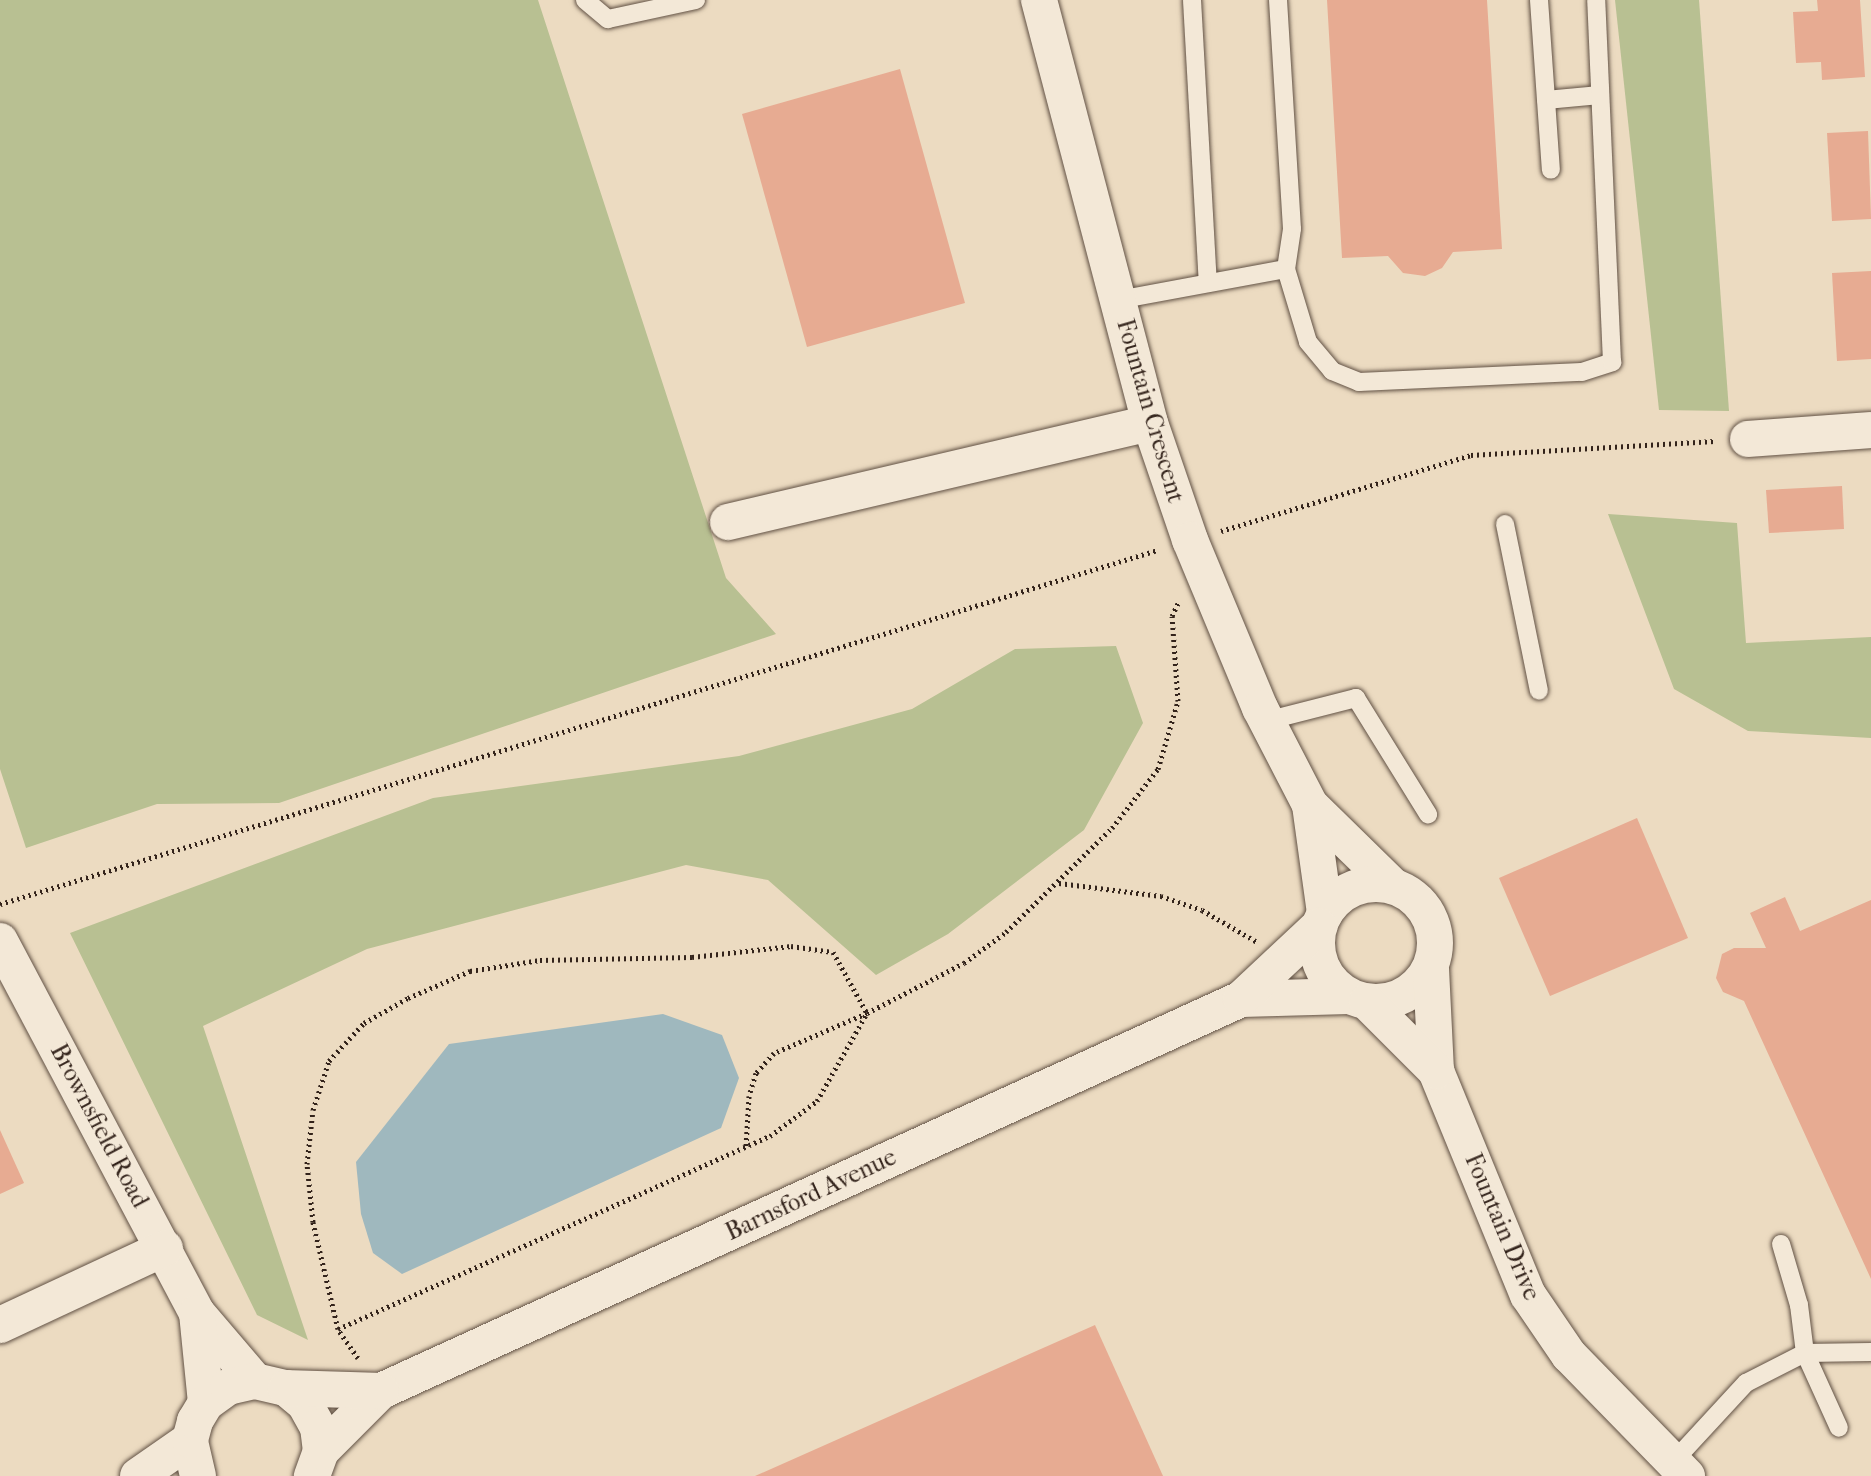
<!DOCTYPE html>
<html>
<head>
<meta charset="utf-8">
<style>
  body { margin:0 }
  #map { position:relative; width:1871px; height:1476px; overflow:hidden; background:#ecdbc1; font-family:"IM FELL French Canon",serif }
  div>[style] { position:absolute }
  [style*='--x'] { left:calc(var(--x)*1px); top:calc(var(--y)*1px); width:calc(var(--w)*1px); rotate:calc(var(--a)*1deg) }
  .green>* { inset:0; background:#b8c092 }
  .water>* { inset:0; background:#9fb8be }
  .building>* { inset:0; background:#e7ab92 }
  .path>* { height:5px; margin-top:-2.5px; transform-origin:0; background:repeating-linear-gradient(90deg,#33231b 0 2px,transparent 0 6px) }
  .roads { filter:drop-shadow(0 0 2px #615144) drop-shadow(0 0 2px #615144) }
  .lane>* { height:18px; margin:-9px; padding:0 9px; transform-origin:9px; border-radius:9px; background:#f3e8d7 }
  .street>* { height:36px; margin:-18px; padding:0 18px; transform-origin:18px; border-radius:18px; background:#f3e8d7 }
  .street>.ring { margin:-18px; padding:0; box-sizing:content-box; background:none; border:36px solid #f3e8d7; border-radius:50% }
  span { translate:-50% -50%; white-space:nowrap; text-align:center; line-height:1.15; -webkit-text-stroke:6px #f3e8d7; paint-order:stroke }
  .street-label { font-size:24px; color:#33231b }
</style>
</head>
<body>
<div id="map">
  <div class="green">
    <i style="clip-path:polygon(0 0,538px 0,726px 578px,776px 634px,279px 803px,157px 804px,26px 848px,0 769px)"></i>
    <i style="clip-path:polygon(1615px 0,1699px 0,1729px 411px,1659px 410px)"></i>
    <i style="clip-path:polygon(1608px 514px,1737px 523px,1746px 643px,1871px 637px,1871px 738px,1748px 731px,1674px 689px)"></i>
    <i style="clip-path:polygon(1116px 646px,1143px 723px,1084px 830px,948px 934px,876px 975px,768px 880px,686px 865px,367px 949px,203px 1026px,308px 1340px,257px 1315px,70px 933px,433px 798px,739px 756px,912px 709px,1015px 649px)"></i>
  </div>
  <div class="water">
    <i style="clip-path:polygon(663px 1014px,722px 1035px,739px 1078px,721px 1128px,402px 1274px,373px 1253px,361px 1214px,356px 1162px,449px 1044px)"></i>
  </div>
  <div class="building">
    <i style="clip-path:polygon(1327px 0,1487px 0,1502px 249px,1453px 252px,1442px 268px,1425px 276px,1403px 273px,1388px 256px,1342px 258px)"></i>
    <i style="clip-path:polygon(1817px 0,1860px 0,1865px 77px,1822px 80px,1821px 62px,1796px 63px,1793px 12px,1818px 11px)"></i>
    <i style="clip-path:polygon(900px 69px,965px 303px,807px 347px,742px 114px)"></i>
    <i style="clip-path:polygon(1868px 131px,1871px 219px,1832px 221px,1827px 133px)"></i>
    <i style="clip-path:polygon(1871px 271px,1871px 359px,1837px 361px,1832px 273px)"></i>
    <i style="clip-path:polygon(1842px 486px,1844px 529px,1769px 533px,1766px 490px)"></i>
    <i style="clip-path:polygon(1637px 818px,1688px 938px,1550px 996px,1499px 878px)"></i>
    <i style="clip-path:polygon(1785px 897px,1800px 931px,1871px 900px,1871px 1279px,1744px 1001px,1723px 992px,1716px 978px,1722px 954px,1734px 948px,1766px 948px,1750px 913px)"></i>
    <i style="clip-path:polygon(0 1130px,24px 1183px,0 1194px)"></i>
    <i style="clip-path:polygon(1095px 1325px,1163px 1476px,755px 1476px)"></i>
  </div>
  <div class="path">
    <i style="--x:1221;--y:531;--w:261;--a:-16.9"></i>
    <i style="--x:1471;--y:455;--w:244;--a:-3.3"></i>
    <i style="--x:1059;--y:883;--w:103;--a:7.3"></i>
    <i style="--x:1161;--y:896;--w:43;--a:18.9"></i>
    <i style="--x:1202;--y:910;--w:64;--a:30.2"></i>
    <i style="--x:0;--y:904;--w:1211;--a:-17"></i>
    <i style="--x:338;--y:1329;--w:473;--a:-24.1"></i>
    <i style="--x:770;--y:1136;--w:59;--a:-36.7"></i>
    <i style="--x:817;--y:1101;--w:101;--a:-60.4"></i>
    <i style="--x:867;--y:1013;--w:109;--a:-27.3"></i>
    <i style="--x:964;--y:963;--w:52;--a:-36.4"></i>
    <i style="--x:1006;--y:932;--w:148;--a:-44.5"></i>
    <i style="--x:1112;--y:828;--w:75;--a:-52.1"></i>
    <i style="--x:1158;--y:769;--w:71;--a:-73.6"></i>
    <i style="--x:1178;--y:701;--w:85;--a:-94"></i>
    <i style="--x:1172;--y:616;--w:17;--a:-65"></i>
    <i style="--x:358;--y:1358;--w:35;--a:-125"></i>
    <i style="--x:338;--y:1329;--w:110;--a:-103.2"></i>
    <i style="--x:313;--y:1222;--w:58;--a:-95.9"></i>
    <i style="--x:307;--y:1164;--w:54;--a:-83.7"></i>
    <i style="--x:313;--y:1110;--w:52;--a:-71.9"></i>
    <i style="--x:329;--y:1061;--w:52;--a:-47.4"></i>
    <i style="--x:364;--y:1023;--w:51;--a:-29.6"></i>
    <i style="--x:408;--y:998;--w:68;--a:-23.5"></i>
    <i style="--x:470;--y:971;--w:71;--a:-8.9"></i>
    <i style="--x:540;--y:960;--w:152;--a:-1.1"></i>
    <i style="--x:692;--y:957;--w:100;--a:-6.3"></i>
    <i style="--x:791;--y:946;--w:42;--a:8.1"></i>
    <i style="--x:833;--y:952;--w:70;--a:60.9"></i>
    <i style="--x:867;--y:1013;--w:101;--a:156.7"></i>
    <i style="--x:774;--y:1053;--w:27;--a:132"></i>
    <i style="--x:756;--y:1073;--w:24;--a:107"></i>
    <i style="--x:749;--y:1096;--w:51;--a:93.4"></i>
  </div>
  <div class="roads">
    <div class="lane">
      <i style="--x:585;--y:0;--w:30;--a:40"></i>
      <i style="--x:608;--y:19;--w:90;--a:-12.2"></i>
      <i style="--x:1192;--y:0;--w:283;--a:86.8"></i>
      <i style="--x:1278;--y:0;--w:229;--a:86.5"></i>
      <i style="--x:1292;--y:229;--w:40;--a:98.5"></i>
      <i style="--x:1539;--y:0;--w:170;--a:86"></i>
      <i style="--x:1546;--y:100;--w:54;--a:-5.3"></i>
      <i style="--x:1118;--y:300;--w:171;--a:-10.5"></i>
      <i style="--x:1286;--y:269;--w:76;--a:73.2"></i>
      <i style="--x:1308;--y:342;--w:38;--a:50"></i>
      <i style="--x:1332;--y:371;--w:29;--a:22"></i>
      <i style="--x:1359;--y:382;--w:223;--a:-2.6"></i>
      <i style="--x:1582;--y:372;--w:32;--a:-18"></i>
      <i style="--x:1612;--y:362;--w:362;--a:-92.5"></i>
      <i style="--x:1505;--y:524;--w:170;--a:78.5"></i>
      <i style="--x:1266;--y:721;--w:93;--a:-14.3"></i>
      <i style="--x:1356;--y:698;--w:137;--a:58.2"></i>
      <i style="--x:1781;--y:1244;--w:64;--a:73.6"></i>
      <i style="--x:1799;--y:1305;--w:48;--a:82.9"></i>
      <i style="--x:1805;--y:1353;--w:66;--a:-0.9"></i>
      <i style="--x:1673;--y:1462;--w:108;--a:-47.3"></i>
      <i style="--x:1746;--y:1383;--w:66;--a:-27"></i>
      <i style="--x:1805;--y:1353;--w:82;--a:65.6"></i>
    </div>
    <div class="street">
      <i style="--x:1039;--y:0;--w:437;--a:75.3"></i>
      <i style="--x:1150;--y:423;--w:124;--a:71.1"></i>
      <i style="--x:1190;--y:540;--w:182;--a:67.4"></i>
      <i style="--x:1260;--y:708;--w:109;--a:62.7"></i>
      <i style="--x:1310;--y:805;--w:116;--a:44.3"></i>
      <i style="--x:1748;--y:439;--w:123;--a:-4.2"></i>
      <i style="--x:728;--y:522;--w:433;--a:-13.2"></i>
      <i style="--x:1310;--y:805;--w:109;--a:82.1"></i>
      <i class="ring" style="left:1317px;top:884px;width:82px;height:82px"></i>
      <i style="--x:0;--y:941;--w:421;--a:62.1"></i>
      <i style="--x:197;--y:1313;--w:89;--a:49.5"></i>
      <i style="--x:1431;--y:969;--w:102;--a:87.2"></i>
      <i style="--x:1436;--y:1071;--w:242;--a:67.7"></i>
      <i style="--x:1528;--y:1295;--w:73;--a:55.7"></i>
      <i style="--x:1569;--y:1355;--w:169;--a:45.7"></i>
      <i style="--x:1241;--y:999;--w:108;--a:-1.6"></i>
      <i style="--x:1367;--y:1002;--w:98;--a:45"></i>
      <i style="--x:197;--y:1313;--w:90;--a:84.3"></i>
      <i style="--x:0;--y:1325;--w:182;--a:-25"></i>
      <i style="--x:286;--y:1388;--w:25;--a:40"></i>
      <i style="--x:305;--y:1404;--w:26;--a:61"></i>
      <i style="--x:318;--y:1427;--w:24;--a:83"></i>
      <i style="--x:321;--y:1451;--w:27;--a:110"></i>
      <i style="--x:321;--y:1451;--w:85;--a:-45"></i>
      <i style="--x:381;--y:1391;--w:945;--a:-24.5"></i>
      <i style="--x:1241;--y:999;--w:107;--a:-43.1"></i>
      <i style="--x:138;--y:1476;--w:63;--a:-34.7"></i>
      <i style="--x:198;--y:1476;--w:37;--a:-103"></i>
      <i style="--x:190;--y:1440;--w:20;--a:-75"></i>
      <i style="--x:195;--y:1421;--w:21;--a:-59"></i>
      <i style="--x:206;--y:1403;--w:27;--a:-36"></i>
      <i style="--x:228;--y:1387;--w:28;--a:-13"></i>
      <i style="--x:255;--y:1381;--w:32;--a:13"></i>
      <i style="--x:286;--y:1388;--w:95;--a:1.8"></i>
    </div>
  </div>
  <div class="street-label">
    <span style="left:1150px;top:411px;rotate:74deg">Fountain Crescent</span>
    <span style="left:99px;top:1126px;rotate:62deg">Brownsfield Road</span>
    <span style="left:811px;top:1195px;rotate:-25deg">Barnsford Avenue</span>
    <span style="left:1502px;top:1227px;rotate:67deg">Fountain Drive</span>
  </div>
</div>
</body>
</html>
